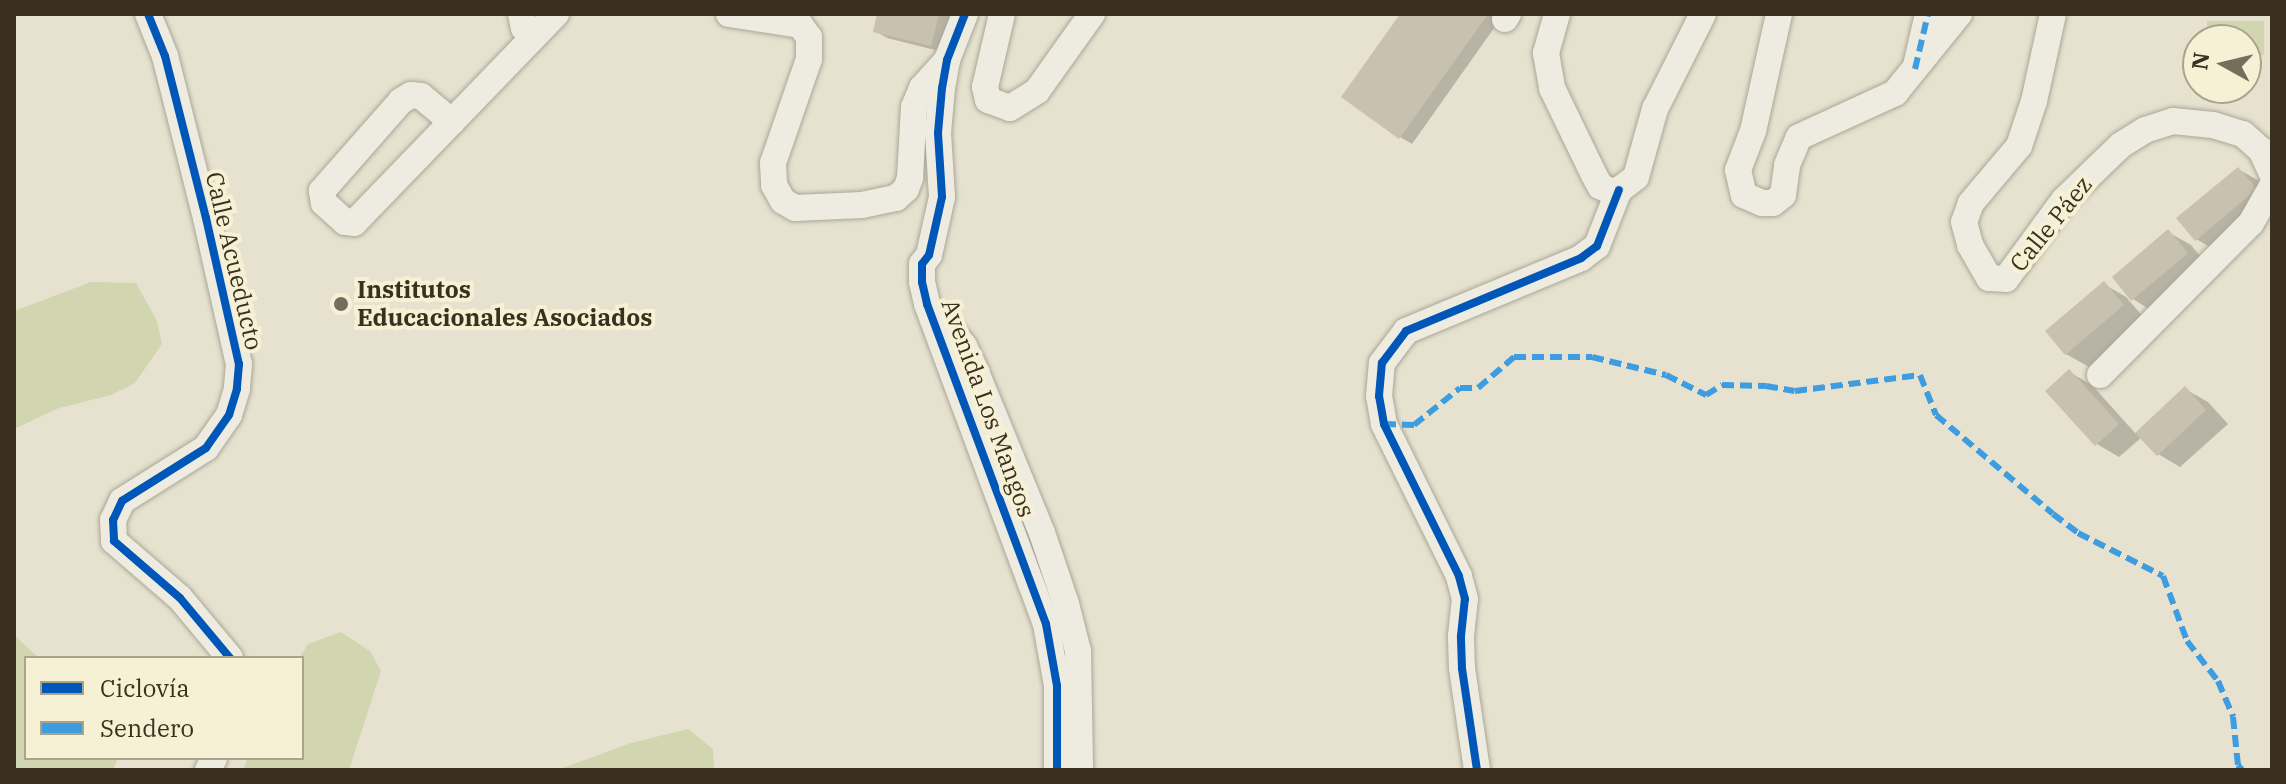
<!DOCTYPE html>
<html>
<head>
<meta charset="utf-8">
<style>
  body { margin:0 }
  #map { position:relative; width:2286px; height:784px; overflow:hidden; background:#e6e2cf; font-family:"IBM Plex Serif",serif }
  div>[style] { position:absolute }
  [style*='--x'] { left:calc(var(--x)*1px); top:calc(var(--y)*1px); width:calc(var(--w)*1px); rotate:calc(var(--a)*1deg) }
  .green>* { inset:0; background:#d1d6b1 }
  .shadow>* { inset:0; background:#0003 }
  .building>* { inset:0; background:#c9c1b0 }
  .roads { filter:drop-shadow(0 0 2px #aba697) drop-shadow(0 0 2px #aba697) }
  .minor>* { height:26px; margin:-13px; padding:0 13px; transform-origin:13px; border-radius:13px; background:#eeebe0 }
  .quiet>* { height:6px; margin-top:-3px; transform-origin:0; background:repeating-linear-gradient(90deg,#3e9de0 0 12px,transparent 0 18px) }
  .cycleway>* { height:8px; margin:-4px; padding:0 4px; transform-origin:4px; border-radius:4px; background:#0057b8 }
  .dots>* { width:22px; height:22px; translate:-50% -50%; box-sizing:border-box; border:4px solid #f6f1d5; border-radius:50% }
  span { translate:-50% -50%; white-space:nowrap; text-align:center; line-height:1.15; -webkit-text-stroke:8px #f6f1d5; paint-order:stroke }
  .street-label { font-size:24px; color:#3a301f }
  .poi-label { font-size:24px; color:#3a301f; font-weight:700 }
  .left { translate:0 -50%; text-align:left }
  .frame { position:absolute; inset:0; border:16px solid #3a301f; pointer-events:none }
  .legend { position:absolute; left:24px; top:656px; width:280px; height:104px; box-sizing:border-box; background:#f6f1d5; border:2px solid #aba48c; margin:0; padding:10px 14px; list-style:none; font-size:24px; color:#3a301f }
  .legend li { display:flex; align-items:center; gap:16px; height:40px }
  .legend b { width:40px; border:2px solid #aba48c }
  .north { position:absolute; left:2182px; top:24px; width:80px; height:80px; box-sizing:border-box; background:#f6f1d5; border:2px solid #aba48c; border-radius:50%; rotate:278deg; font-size:22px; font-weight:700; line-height:32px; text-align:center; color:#3a301f }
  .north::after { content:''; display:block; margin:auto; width:28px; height:36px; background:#766e5d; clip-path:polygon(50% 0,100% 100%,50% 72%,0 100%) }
</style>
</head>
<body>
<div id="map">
  <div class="green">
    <i style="clip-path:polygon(2207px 21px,2264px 21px,2264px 55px,2246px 55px,2246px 40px,2207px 40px)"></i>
    <i style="clip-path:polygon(91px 282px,136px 283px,157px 321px,162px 344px,135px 383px,111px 395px,59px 408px,14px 429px,14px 311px)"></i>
    <i style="clip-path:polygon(341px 632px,370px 651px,381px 671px,349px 770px,243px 770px,248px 758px,302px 758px,302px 658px,299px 658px,308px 644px)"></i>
    <i style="clip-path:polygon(14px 635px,39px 658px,26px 658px,26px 758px,118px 758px,113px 770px,14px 770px)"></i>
    <i style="clip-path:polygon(688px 729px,713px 749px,714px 770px,557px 770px,631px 743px)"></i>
  </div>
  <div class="shadow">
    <i style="clip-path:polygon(879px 14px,952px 14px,943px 52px,887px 38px,875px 31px)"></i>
    <i style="clip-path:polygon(1403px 14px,1504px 14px,1412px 144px,1400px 137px)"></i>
    <i style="clip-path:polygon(2238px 169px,2261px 182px,2219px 252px,2196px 239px)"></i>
    <i style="clip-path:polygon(2168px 232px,2191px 245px,2209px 267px,2155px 313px,2133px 299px)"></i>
    <i style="clip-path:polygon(2104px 284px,2126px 297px,2145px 319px,2089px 367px,2066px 354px)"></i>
    <i style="clip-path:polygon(2069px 372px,2092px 385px,2136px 434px,2185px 389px,2208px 402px,2228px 424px,2180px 467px,2158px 454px,2142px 437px,2119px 457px,2097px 444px)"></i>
  </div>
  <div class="building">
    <i style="clip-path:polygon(877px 14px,939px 14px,931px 46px,873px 32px)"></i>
    <i style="clip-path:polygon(1400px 14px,1488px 14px,1399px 139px,1341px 97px)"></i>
    <i style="clip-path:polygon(2238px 167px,2257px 189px,2195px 241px,2176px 218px)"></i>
    <i style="clip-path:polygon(2168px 229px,2188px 253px,2131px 301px,2112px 277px)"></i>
    <i style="clip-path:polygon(2104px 281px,2124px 305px,2065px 355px,2045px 331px)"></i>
    <i style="clip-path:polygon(2069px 369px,2119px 424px,2095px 446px,2045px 391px)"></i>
    <i style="clip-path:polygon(2185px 386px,2206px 410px,2157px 456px,2135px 433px)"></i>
  </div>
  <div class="roads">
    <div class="minor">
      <i style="--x:148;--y:14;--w:45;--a:68"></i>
      <i style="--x:165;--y:56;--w:167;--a:75.8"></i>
      <i style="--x:206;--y:218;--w:150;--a:77.3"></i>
      <i style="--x:239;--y:364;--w:25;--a:95"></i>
      <i style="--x:237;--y:389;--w:27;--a:107"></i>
      <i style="--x:229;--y:415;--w:40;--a:124.9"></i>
      <i style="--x:206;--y:448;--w:99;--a:147.8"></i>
      <i style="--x:122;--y:501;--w:21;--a:115"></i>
      <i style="--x:113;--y:520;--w:21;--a:87"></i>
      <i style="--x:114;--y:541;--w:87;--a:40.8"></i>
      <i style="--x:180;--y:598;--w:78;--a:50.2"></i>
      <i style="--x:521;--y:14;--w:14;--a:78"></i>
      <i style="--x:524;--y:28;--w:13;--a:48"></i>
      <i style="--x:729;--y:14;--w:72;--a:8.8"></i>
      <i style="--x:800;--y:25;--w:15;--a:53"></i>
      <i style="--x:809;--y:37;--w:22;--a:90"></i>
      <i style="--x:809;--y:59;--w:110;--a:109.1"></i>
      <i style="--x:773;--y:163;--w:22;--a:87"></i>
      <i style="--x:774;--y:185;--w:18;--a:61"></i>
      <i style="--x:783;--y:201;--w:14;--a:30"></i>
      <i style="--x:795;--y:208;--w:67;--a:-2.6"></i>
      <i style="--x:862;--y:205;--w:35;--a:-12"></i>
      <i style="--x:896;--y:198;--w:13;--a:-42"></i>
      <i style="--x:906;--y:189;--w:12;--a:-70"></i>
      <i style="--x:910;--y:178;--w:71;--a:-86.8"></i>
      <i style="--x:914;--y:107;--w:21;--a:-67"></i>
      <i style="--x:922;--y:88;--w:38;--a:-48"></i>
      <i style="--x:965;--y:14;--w:49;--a:111.4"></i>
      <i style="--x:947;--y:60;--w:28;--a:100"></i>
      <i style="--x:942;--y:88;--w:45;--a:95.1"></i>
      <i style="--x:938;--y:133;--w:64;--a:86.4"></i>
      <i style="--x:942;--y:197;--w:59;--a:102.6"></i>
      <i style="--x:929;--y:255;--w:11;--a:128"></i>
      <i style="--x:922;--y:264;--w:18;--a:90"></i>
      <i style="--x:922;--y:282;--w:23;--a:77"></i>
      <i style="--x:927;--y:304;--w:341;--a:69.6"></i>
      <i style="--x:1046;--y:624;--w:63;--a:79.9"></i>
      <i style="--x:1057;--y:686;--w:84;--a:90"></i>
      <i style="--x:1002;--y:14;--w:75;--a:103.1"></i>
      <i style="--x:985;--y:87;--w:13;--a:77"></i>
      <i style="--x:988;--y:100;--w:23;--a:20"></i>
      <i style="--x:1010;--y:108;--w:32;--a:-32"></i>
      <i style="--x:1037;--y:91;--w:95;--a:-54.5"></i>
      <i style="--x:1557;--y:14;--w:41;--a:105.8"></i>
      <i style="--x:1546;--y:53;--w:36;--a:80"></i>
      <i style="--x:1552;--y:88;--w:97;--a:64.2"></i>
      <i style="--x:1594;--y:175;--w:13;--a:61"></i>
      <i style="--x:1600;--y:186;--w:11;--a:27"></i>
      <i style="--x:1610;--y:191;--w:9;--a:-6"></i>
      <i style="--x:1619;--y:190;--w:21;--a:-37"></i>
      <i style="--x:1636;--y:177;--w:71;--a:-74.4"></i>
      <i style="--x:1655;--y:109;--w:106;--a:-63.2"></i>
      <i style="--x:1779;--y:14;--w:120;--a:102.5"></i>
      <i style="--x:1753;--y:131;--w:42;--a:111"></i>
      <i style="--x:1738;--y:170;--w:26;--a:77"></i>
      <i style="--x:1744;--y:195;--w:20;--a:24"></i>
      <i style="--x:1762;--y:203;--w:11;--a:0"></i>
      <i style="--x:1773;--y:203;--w:13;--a:-39"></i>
      <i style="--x:1783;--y:195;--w:30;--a:-82"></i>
      <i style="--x:1787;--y:165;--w:30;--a:-67"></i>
      <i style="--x:1799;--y:137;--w:106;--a:-24.6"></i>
      <i style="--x:1895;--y:93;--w:102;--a:-51"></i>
      <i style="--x:2053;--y:14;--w:89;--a:102.3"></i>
      <i style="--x:2034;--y:101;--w:47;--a:108.4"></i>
      <i style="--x:2019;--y:146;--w:75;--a:130.1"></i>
      <i style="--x:1971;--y:203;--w:20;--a:110"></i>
      <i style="--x:1964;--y:222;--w:24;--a:75"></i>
      <i style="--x:1970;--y:245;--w:38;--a:60"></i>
      <i style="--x:1989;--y:278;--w:17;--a:3"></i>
      <i style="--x:2006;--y:279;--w:98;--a:-53.7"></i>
      <i style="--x:2064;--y:200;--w:79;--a:-44"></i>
      <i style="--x:2121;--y:145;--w:28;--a:-32"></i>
      <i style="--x:2145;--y:130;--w:29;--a:-18"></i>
      <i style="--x:2173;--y:121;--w:40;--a:5.7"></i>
      <i style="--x:2213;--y:125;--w:31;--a:17"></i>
      <i style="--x:2243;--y:134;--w:24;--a:42"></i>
      <i style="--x:2261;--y:150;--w:26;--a:65"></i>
      <i style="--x:1505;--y:19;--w:6;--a:-59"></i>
      <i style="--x:1916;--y:66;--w:53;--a:-77"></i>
      <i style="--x:452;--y:122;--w:40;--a:-140"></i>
      <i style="--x:421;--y:96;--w:10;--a:-174"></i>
      <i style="--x:411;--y:95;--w:12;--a:149"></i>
      <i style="--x:401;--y:101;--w:120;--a:131.3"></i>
      <i style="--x:322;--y:191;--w:12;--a:81"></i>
      <i style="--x:324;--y:203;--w:28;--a:42"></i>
      <i style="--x:345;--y:222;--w:9;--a:6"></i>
      <i style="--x:354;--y:223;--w:291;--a:-46"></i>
      <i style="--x:938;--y:315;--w:40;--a:50"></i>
      <i style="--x:964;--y:346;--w:29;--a:65"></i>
      <i style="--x:976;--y:372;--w:174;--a:67.7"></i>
      <i style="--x:1042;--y:533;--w:75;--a:71.3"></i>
      <i style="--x:1066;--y:604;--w:49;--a:75.7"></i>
      <i style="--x:1078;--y:651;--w:119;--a:89"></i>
      <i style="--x:2100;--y:375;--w:214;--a:-45.2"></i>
      <i style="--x:2251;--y:223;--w:43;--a:-60.4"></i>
      <i style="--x:208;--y:770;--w:13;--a:-63"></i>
      <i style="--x:1477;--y:770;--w:103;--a:-98.4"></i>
      <i style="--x:1462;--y:668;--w:32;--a:-92"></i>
      <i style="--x:1461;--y:636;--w:37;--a:-84"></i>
      <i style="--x:1465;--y:599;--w:24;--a:-105"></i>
      <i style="--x:1459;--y:576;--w:169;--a:-116.3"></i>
      <i style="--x:1384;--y:424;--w:28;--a:-100"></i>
      <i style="--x:1379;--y:396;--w:33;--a:-85"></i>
      <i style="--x:1382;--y:363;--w:40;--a:-53"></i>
      <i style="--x:1406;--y:331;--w:190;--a:-22.6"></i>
      <i style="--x:1581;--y:258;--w:20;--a:-37"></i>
      <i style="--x:1597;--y:246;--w:60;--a:-68.6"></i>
    </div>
  </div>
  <div class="quiet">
    <i style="--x:1915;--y:69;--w:57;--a:-76.7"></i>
    <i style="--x:1384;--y:424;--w:30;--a:2"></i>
    <i style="--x:1414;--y:425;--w:59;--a:-38.8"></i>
    <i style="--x:1460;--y:388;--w:18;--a:0"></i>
    <i style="--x:1478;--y:388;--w:48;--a:-40.7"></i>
    <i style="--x:1514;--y:357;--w:78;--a:0"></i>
    <i style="--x:1592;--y:357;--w:76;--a:13.7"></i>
    <i style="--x:1666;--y:375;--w:45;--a:26.6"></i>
    <i style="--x:1706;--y:395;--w:19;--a:-32"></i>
    <i style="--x:1722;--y:385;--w:44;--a:1.3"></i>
    <i style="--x:1766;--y:386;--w:29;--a:10"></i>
    <i style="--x:1795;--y:391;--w:126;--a:-7.3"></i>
    <i style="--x:1920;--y:375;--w:43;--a:68.2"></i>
    <i style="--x:1936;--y:415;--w:153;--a:40.2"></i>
    <i style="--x:2053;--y:514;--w:31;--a:37"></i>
    <i style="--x:2078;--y:533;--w:95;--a:26.8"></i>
    <i style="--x:2163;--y:576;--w:69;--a:69.7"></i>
    <i style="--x:2187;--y:641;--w:51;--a:52.2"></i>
    <i style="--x:2218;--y:681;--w:39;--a:67"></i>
    <i style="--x:2233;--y:717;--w:48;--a:84.1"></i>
    <i style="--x:2238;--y:765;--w:6;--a:51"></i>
  </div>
  <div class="cycleway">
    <i style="--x:148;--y:14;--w:45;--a:68"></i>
    <i style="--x:165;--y:56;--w:167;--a:75.8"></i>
    <i style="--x:206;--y:218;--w:150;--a:77.3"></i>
    <i style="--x:239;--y:364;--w:25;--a:95"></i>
    <i style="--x:237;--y:389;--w:27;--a:107"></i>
    <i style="--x:229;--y:415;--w:40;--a:124.9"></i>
    <i style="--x:206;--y:448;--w:99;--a:147.8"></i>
    <i style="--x:122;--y:501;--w:21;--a:115"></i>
    <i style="--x:113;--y:520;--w:21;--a:87"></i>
    <i style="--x:114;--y:541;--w:87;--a:40.8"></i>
    <i style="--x:180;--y:598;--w:78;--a:50.2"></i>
    <i style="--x:965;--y:14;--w:49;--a:111.4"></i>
    <i style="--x:947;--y:60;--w:28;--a:100"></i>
    <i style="--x:942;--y:88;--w:45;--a:95.1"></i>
    <i style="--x:938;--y:133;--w:64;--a:86.4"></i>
    <i style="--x:942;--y:197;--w:59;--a:102.6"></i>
    <i style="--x:929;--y:255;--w:11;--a:128"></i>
    <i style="--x:922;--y:264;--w:18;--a:90"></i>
    <i style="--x:922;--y:282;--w:23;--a:77"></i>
    <i style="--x:927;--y:304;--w:341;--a:69.6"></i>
    <i style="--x:1046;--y:624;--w:63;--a:79.9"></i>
    <i style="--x:1057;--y:686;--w:84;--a:90"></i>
    <i style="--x:1477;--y:770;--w:103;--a:-98.4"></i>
    <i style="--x:1462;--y:668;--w:32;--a:-92"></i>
    <i style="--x:1461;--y:636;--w:37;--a:-84"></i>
    <i style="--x:1465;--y:599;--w:24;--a:-105"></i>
    <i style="--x:1459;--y:576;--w:169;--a:-116.3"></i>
    <i style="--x:1384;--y:424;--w:28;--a:-100"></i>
    <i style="--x:1379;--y:396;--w:33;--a:-85"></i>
    <i style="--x:1382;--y:363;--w:40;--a:-53"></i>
    <i style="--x:1406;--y:331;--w:190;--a:-22.6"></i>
    <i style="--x:1581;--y:258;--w:20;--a:-37"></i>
    <i style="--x:1597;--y:246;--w:60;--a:-68.6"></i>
  </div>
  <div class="dots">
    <i style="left:341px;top:304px;background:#766e5d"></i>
  </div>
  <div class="street-label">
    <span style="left:2051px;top:224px;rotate:-51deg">Calle Páez</span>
    <span style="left:234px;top:261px;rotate:77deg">Calle Acueducto</span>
    <span style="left:988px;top:408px;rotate:70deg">Avenida Los Mangos</span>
  </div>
  <div class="poi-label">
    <span class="left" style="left:357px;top:304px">Institutos<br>Educacionales Asociados</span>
  </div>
  <div class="frame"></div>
  <ul class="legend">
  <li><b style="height:10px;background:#0057b8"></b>Ciclovía</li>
  <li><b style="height:10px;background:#3e9de0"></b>Sendero</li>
  </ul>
  <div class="north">N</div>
</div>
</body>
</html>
